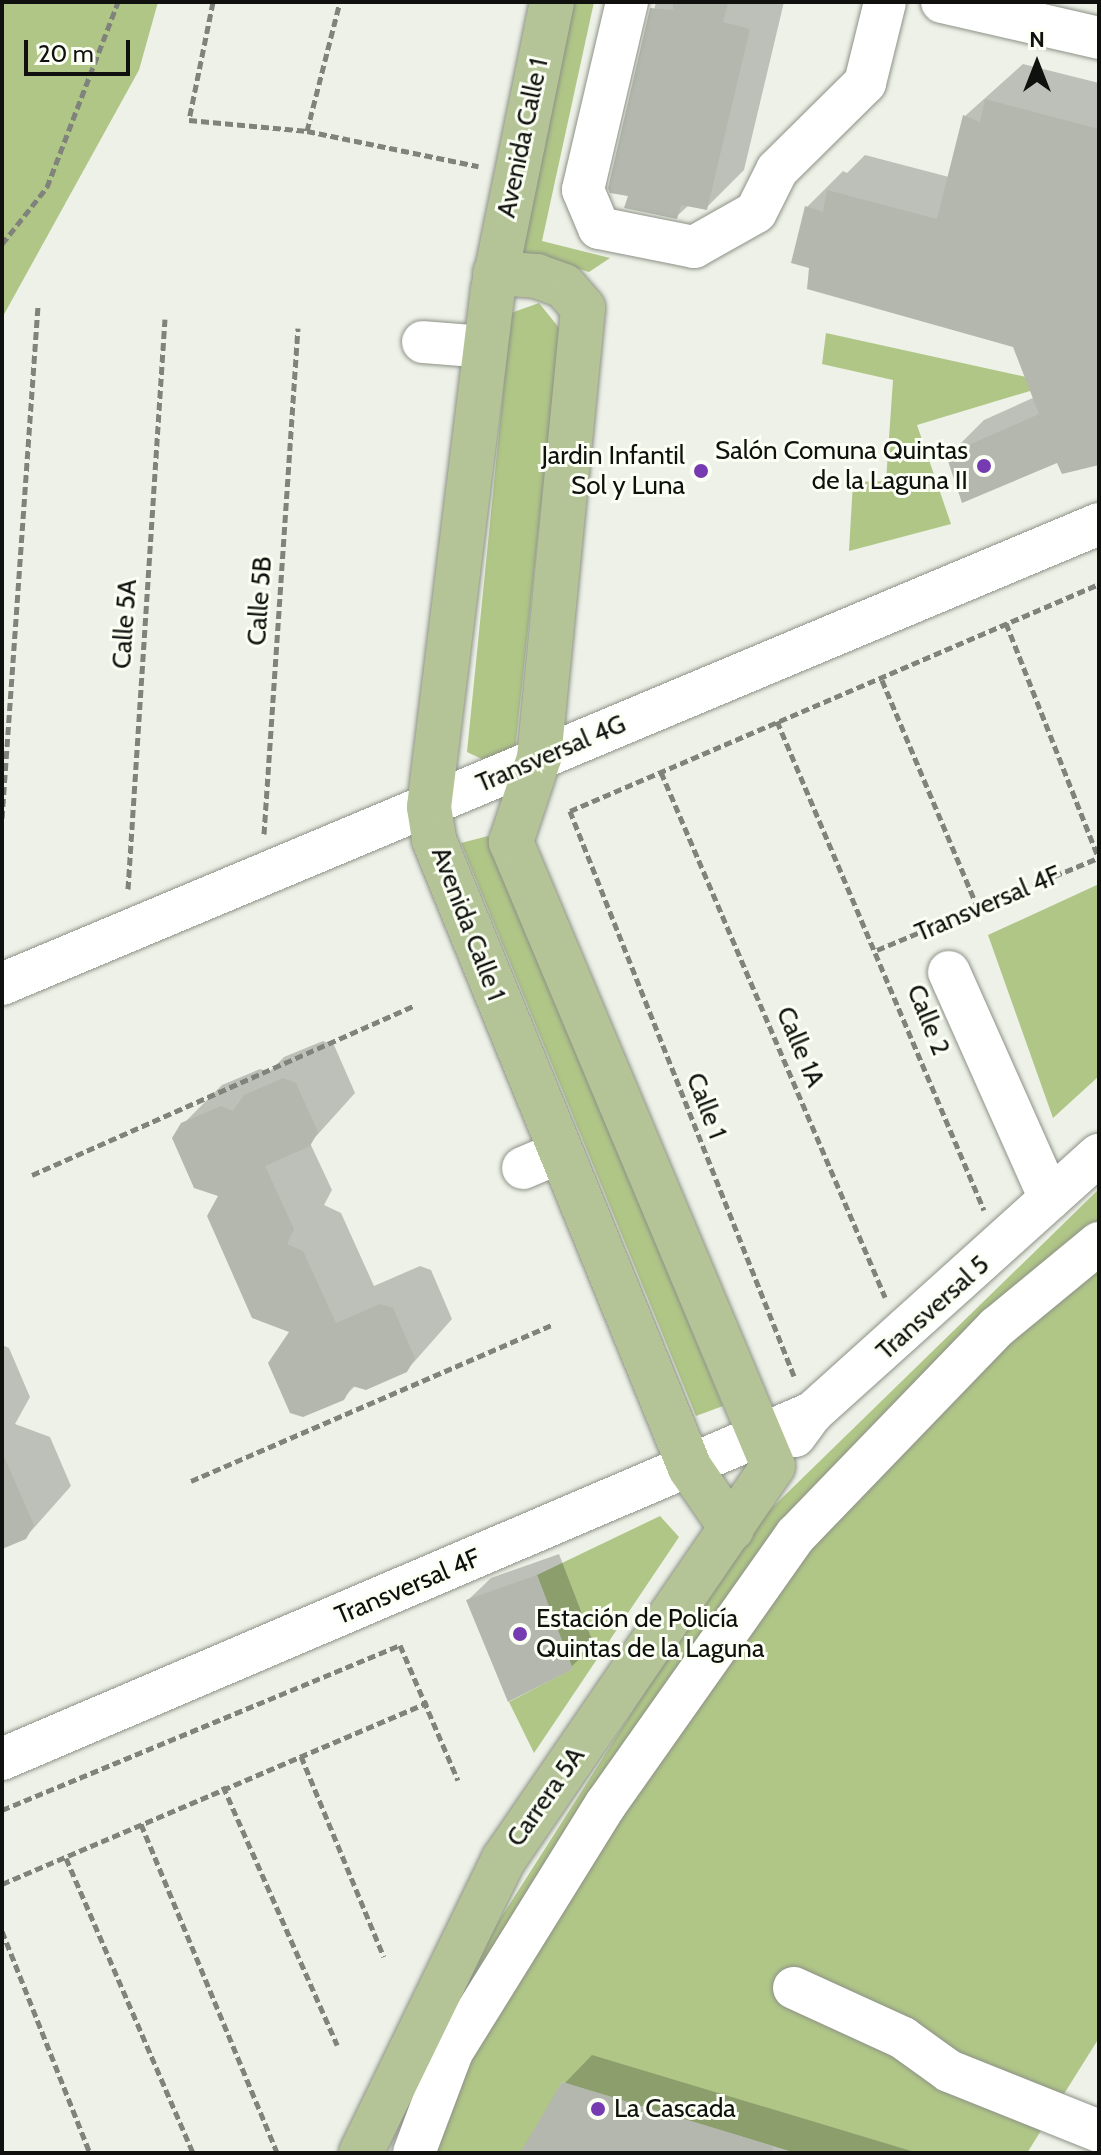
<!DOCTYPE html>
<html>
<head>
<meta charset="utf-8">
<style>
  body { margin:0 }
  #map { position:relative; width:1101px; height:2155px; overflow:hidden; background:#edf1e7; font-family:Cabin,sans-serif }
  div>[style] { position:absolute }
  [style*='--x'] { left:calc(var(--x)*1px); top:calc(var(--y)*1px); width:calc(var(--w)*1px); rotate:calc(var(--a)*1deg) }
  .green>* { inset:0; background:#b0c687 }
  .shadow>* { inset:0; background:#0003 }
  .building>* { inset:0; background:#b3b7ad }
  .path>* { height:5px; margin-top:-2.5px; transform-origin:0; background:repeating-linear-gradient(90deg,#80837c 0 8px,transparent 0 12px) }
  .roads { filter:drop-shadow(0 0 2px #8d9187) drop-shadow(0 0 2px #8d9187) }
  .minor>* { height:42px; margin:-21px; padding:0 21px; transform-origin:21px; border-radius:21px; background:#fff }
  .major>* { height:44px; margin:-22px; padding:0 22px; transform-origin:22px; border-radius:22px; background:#b5c497 }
  .dots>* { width:22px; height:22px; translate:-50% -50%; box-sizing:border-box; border:4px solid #fbfff4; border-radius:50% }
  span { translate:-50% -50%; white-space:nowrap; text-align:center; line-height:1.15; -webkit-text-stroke:6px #fbfff4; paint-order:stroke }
  .street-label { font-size:26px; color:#10110e }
  .poi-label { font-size:26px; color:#10110e }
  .right { translate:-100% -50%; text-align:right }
  .left { translate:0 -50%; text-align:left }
  .frame { position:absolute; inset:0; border:4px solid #10110e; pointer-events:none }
  .north { position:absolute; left:997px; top:24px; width:80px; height:80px; -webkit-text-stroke:6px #fbfff4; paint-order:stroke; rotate:0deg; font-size:22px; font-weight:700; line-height:32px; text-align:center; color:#10110e }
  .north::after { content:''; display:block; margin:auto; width:28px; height:36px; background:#10110e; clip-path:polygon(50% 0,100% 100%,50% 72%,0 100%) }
  .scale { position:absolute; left:24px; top:40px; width:106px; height:36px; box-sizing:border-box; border:4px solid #10110e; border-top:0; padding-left:10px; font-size:24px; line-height:28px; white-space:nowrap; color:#10110e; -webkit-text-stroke:6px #fbfff4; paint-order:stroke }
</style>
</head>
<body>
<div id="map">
  <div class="green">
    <i style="clip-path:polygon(2px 2px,158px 2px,139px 70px,2px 318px)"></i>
    <i style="clip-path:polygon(563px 2px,594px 2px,542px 241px,610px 258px,589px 272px,519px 251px)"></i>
    <i style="clip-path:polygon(539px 303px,560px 329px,515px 751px,488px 762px,467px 752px,511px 313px)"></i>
    <i style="clip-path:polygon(826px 333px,1099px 393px,1099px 396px,1030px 391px,917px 425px,951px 524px,849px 551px,853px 482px,886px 481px,893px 380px,822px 364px)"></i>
    <i style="clip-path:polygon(488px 836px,723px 1406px,696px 1416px,461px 843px)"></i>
    <i style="clip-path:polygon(1099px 884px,1099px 1076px,1053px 1118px,988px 935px)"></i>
    <i style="clip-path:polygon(1099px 1189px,1099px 2038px,1027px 2153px,796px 2153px,562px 2082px,523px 2153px,394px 2153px,474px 1960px,747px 1532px)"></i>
    <i style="clip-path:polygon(660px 1516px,679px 1537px,534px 1753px,509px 1702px,572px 1669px,537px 1575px)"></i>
  </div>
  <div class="shadow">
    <i style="clip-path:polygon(656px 2px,784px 2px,744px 170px,706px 208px,689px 205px,676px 217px,610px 188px)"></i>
    <i style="clip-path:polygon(1023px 64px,1099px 83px,1099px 463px,948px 456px,984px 420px,1035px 397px,1015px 345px,811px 266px,807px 207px,843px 171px,847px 173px,865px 155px,949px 177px,965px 116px)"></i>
    <i style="clip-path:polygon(323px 1041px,334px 1045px,355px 1093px,310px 1143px,332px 1190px,324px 1205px,341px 1213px,374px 1286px,420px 1266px,431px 1270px,452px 1319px,406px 1371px,356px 1385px,343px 1398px,292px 1331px,183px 1124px,222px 1085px,260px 1069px,269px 1072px,284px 1057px)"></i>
    <i style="clip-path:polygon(2px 1345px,9px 1348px,30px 1397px,15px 1424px,50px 1437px,71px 1486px,25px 1538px,2px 1548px)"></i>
    <i style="clip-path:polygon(559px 1554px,594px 1645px,571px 1667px,468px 1600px,491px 1578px)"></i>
    <i style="clip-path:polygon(592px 2055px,918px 2153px,525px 2153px,564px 2084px)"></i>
  </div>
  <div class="building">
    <i style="clip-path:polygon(673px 2px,728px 2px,723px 22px,750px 29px,707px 210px,681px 205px,677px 219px,624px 208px,628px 196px,610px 193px,608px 188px,650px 8px,673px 10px)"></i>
    <i style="clip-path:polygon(985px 99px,1099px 129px,1099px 465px,1062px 474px,1057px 463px,962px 503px,946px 455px,1039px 414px,1013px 347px,807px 289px,809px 268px,791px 263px,805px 206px,823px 212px,827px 190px,937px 219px,963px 115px,980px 122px)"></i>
    <i style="clip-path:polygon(283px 1078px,296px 1083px,318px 1132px,310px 1146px,265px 1166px,294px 1229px,287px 1244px,303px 1251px,336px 1323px,380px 1304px,393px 1308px,415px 1358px,407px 1372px,366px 1390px,352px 1386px,344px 1400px,303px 1417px,290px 1413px,268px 1363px,289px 1332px,252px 1318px,207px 1216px,218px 1196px,194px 1188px,172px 1138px,181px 1123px,221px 1106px,233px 1111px,244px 1095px)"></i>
    <i style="clip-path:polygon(2px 1452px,34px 1525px,26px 1539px,2px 1549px)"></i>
    <i style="clip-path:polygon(537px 1575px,573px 1669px,508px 1702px,466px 1600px)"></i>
    <i style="clip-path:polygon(562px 2082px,773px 2146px,772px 2153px,520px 2153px)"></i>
  </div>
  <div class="path">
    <i style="--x:213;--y:2;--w:120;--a:101.5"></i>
    <i style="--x:189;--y:120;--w:119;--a:5.3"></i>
    <i style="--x:307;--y:131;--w:175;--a:11.6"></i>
    <i style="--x:307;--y:131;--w:133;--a:-75.7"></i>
    <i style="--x:2;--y:244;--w:73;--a:-51.7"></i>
    <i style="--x:47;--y:187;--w:198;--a:-69"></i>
    <i style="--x:1006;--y:623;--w:251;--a:68.5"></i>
    <i style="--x:882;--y:680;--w:247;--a:67.2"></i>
    <i style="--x:777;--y:721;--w:531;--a:67.06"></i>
    <i style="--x:661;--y:772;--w:571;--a:66.89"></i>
    <i style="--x:2;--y:818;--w:513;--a:-85.98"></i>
    <i style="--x:264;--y:834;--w:507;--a:-86.16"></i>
    <i style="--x:128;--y:889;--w:571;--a:-86.29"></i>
    <i style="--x:877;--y:950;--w:239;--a:-22.6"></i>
    <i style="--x:32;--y:1175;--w:417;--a:-23.9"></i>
    <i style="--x:794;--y:1376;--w:608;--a:-111.63"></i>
    <i style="--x:570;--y:811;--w:576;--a:-23.22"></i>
    <i style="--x:191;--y:1481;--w:393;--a:-23.4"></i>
    <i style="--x:301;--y:1756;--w:217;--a:67.6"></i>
    <i style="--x:223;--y:1786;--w:283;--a:66.2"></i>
    <i style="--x:2;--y:1810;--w:431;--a:-22.5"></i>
    <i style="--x:400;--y:1645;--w:147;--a:66.8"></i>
    <i style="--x:141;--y:1824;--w:356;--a:67.5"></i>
    <i style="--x:66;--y:1858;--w:321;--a:66.7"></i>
    <i style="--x:2;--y:1884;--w:463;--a:-23.1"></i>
    <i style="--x:2;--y:1931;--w:239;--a:68.4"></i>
  </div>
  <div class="roads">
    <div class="minor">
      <i style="--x:627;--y:2;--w:193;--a:103.2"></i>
      <i style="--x:583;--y:190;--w:41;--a:67.2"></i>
      <i style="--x:599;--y:228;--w:97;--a:11.3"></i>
      <i style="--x:694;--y:247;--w:71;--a:-29.4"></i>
      <i style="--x:756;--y:212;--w:47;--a:-63.4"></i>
      <i style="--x:777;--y:170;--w:124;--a:-44.7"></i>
      <i style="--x:865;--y:83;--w:83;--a:-76.1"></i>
      <i style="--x:942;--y:2;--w:161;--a:12.9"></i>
      <i style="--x:423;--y:342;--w:62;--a:4.6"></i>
      <i style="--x:949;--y:972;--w:248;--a:66"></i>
      <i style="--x:2;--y:984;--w:1190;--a:-22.75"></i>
      <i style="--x:523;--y:1168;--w:39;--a:-23"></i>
      <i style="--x:795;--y:1436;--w:29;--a:-54"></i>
      <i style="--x:812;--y:1413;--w:386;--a:-42"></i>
      <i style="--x:2;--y:1759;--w:881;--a:-23.13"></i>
      <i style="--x:794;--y:1988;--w:120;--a:24.6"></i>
      <i style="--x:903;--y:2038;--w:57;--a:35.7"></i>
      <i style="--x:949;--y:2071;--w:162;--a:21.8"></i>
      <i style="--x:414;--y:2153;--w:108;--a:-69.4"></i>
      <i style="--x:452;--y:2052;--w:292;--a:-58.2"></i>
      <i style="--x:606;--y:1804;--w:329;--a:-54.8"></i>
      <i style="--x:796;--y:1535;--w:289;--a:-46"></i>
      <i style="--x:997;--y:1327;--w:132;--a:-39.5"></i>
    </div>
    <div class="major">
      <i style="--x:552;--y:2;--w:293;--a:101.6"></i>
      <i style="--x:493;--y:289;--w:522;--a:97.04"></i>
      <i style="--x:429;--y:807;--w:33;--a:81"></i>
      <i style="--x:434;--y:840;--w:678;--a:67.82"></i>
      <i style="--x:690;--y:1468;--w:74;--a:55.5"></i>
      <i style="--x:361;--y:2153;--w:327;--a:-64.1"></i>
      <i style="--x:504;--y:1859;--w:476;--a:-55.6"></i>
      <i style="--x:773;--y:1466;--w:677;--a:-112.78"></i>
      <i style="--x:511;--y:842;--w:89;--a:-71.6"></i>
      <i style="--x:539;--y:758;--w:452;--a:-84.4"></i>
      <i style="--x:583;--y:308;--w:29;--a:-131"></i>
      <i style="--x:564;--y:286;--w:29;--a:-160"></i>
      <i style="--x:537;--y:276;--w:42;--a:-175.9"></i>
    </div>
  </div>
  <div class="dots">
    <i style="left:984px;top:466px;background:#773bb1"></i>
    <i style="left:701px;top:471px;background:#773bb1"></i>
    <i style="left:520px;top:1634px;background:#773bb1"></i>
    <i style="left:598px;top:2109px;background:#773bb1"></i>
  </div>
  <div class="street-label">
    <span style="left:523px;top:138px;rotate:-78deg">Avenida Calle 1</span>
    <span style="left:260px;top:601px;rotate:-86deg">Calle 5B</span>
    <span style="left:125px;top:624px;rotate:-86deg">Calle 5A</span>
    <span style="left:551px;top:754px;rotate:-23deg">Transversal 4G</span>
    <span style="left:988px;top:904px;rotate:-23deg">Transversal 4F</span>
    <span style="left:468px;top:924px;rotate:69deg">Avenida Calle 1</span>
    <span style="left:928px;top:1020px;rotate:68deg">Calle 2</span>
    <span style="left:800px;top:1047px;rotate:67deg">Calle 1A</span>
    <span style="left:706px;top:1106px;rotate:69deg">Calle 1</span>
    <span style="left:933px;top:1308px;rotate:-42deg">Transversal 5</span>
    <span style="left:408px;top:1587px;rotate:-23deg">Transversal 4F</span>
    <span style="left:546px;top:1797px;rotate:-55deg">Carrera 5A</span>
  </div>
  <div class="poi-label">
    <span class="right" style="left:968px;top:466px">Salón Comuna Quintas<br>de la Laguna II</span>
    <span class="right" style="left:685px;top:471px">Jardin Infantil<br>Sol y Luna</span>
    <span class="left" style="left:536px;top:1634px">Estación de Policía<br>Quintas de la Laguna</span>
    <span class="left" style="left:614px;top:2109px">La Cascada</span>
  </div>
  <div class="frame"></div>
  <div class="north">N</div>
  <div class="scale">20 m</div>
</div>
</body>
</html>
